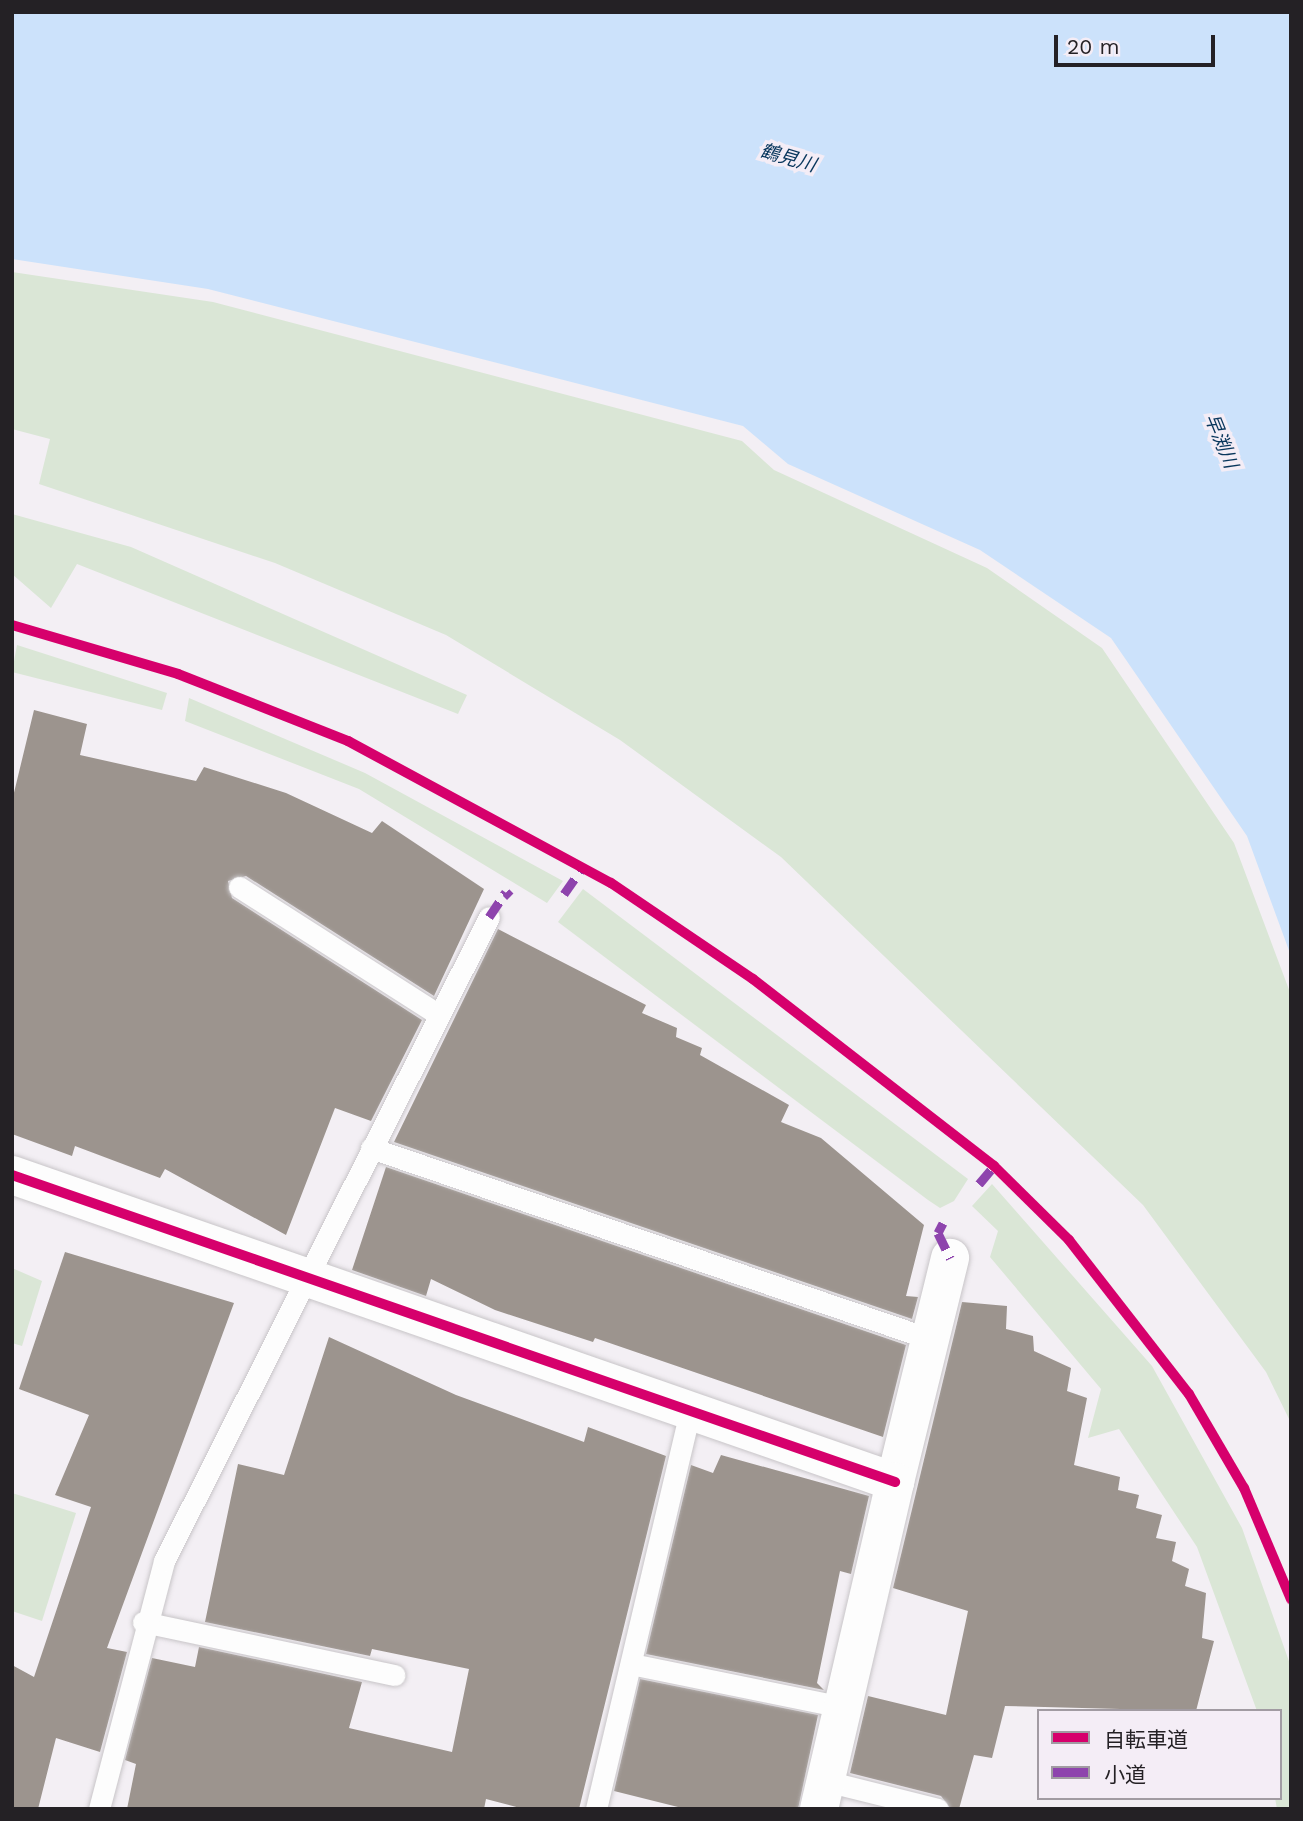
<!DOCTYPE html>
<html>
<head>
<meta charset="utf-8">
<style>
  body { margin:0 }
  #map { position:relative; width:1303px; height:1821px; overflow:hidden; background:#f3eff4; font-family:"Work Sans","Noto Sans JP",sans-serif }
  div>[style] { position:absolute }
  [style*='--x'] { left:calc(var(--x)*1px); top:calc(var(--y)*1px); width:calc(var(--w)*1px); rotate:calc(var(--a)*1deg) }
  .green>* { inset:0; background:#dae6d6 }
  .water>* { inset:0; background:#cce2fb }
  .building>* { inset:0; background:#9c948e }
  .roads { filter:drop-shadow(0 0 2px #c8c5c8) drop-shadow(0 0 2px #c8c5c8) }
  .lane>* { height:21px; margin:-10.5px; padding:0 10.5px; transform-origin:10.5px; border-radius:10.5px; background:#fdfdfd }
  .street>* { height:38px; margin:-19px; padding:0 19px; transform-origin:19px; border-radius:19px; background:#fdfdfd }
  .secondary>* { height:38px; margin:-19px; padding:0 19px; transform-origin:19px; border-radius:19px; background:#fdfdfd }
  .quiet>* { height:9px; margin-top:-4.5px; transform-origin:0; background:repeating-linear-gradient(90deg,#8e44ad 0 18px,transparent 0 27px) }
  .cycleway>* { height:10px; margin:-5px; padding:0 5px; transform-origin:5px; border-radius:5px; background:#d6006c }
  span { translate:-50% -50%; white-space:nowrap; text-align:center; line-height:1.15; -webkit-text-stroke:7px #f4edf6; paint-order:stroke }
  .water-label { font-size:19px; color:#08365c; font-style:italic }
  .frame { position:absolute; inset:0; border:14px solid #242125; pointer-events:none }
  .legend { position:absolute; left:1037px; top:1709px; width:245px; height:91px; box-sizing:border-box; background:#f4edf6; border:2px solid #a19ba2; margin:0; padding:9px 12px; list-style:none; font-size:21px; color:#242125 }
  .legend li { display:flex; align-items:center; gap:14px; height:35px }
  .legend b { width:35px; border:2px solid #a19ba2 }
  .scale { position:absolute; left:1054px; top:35px; width:161px; height:32px; box-sizing:border-box; border:4px solid #242125; border-top:0; padding-left:9px; font-size:21px; line-height:24px; white-space:nowrap; color:#242125; -webkit-text-stroke:5px #f4edf6; paint-order:stroke }
</style>
</head>
<body>
<div id="map">
  <div class="green">
    <i style="clip-path:polygon(12px 272px,213px 302px,742px 441px,774px 470px,987px 568px,1102px 648px,1234px 843px,1291px 995px,1291px 1423px,1266px 1372px,1143px 1205px,781px 857px,620px 740px,446px 635px,275px 563px,39px 484px,50px 439px,12px 429px)"></i>
    <i style="clip-path:polygon(12px 514px,131px 547px,467px 695px,458px 714px,77px 564px,51px 608px,12px 574px)"></i>
    <i style="clip-path:polygon(17px 645px,167px 693px,162px 710px,12px 672px)"></i>
    <i style="clip-path:polygon(189px 698px,365px 773px,563px 881px,547px 903px,359px 789px,185px 721px)"></i>
    <i style="clip-path:polygon(583px 889px,968px 1179px,954px 1201px,940px 1208px,928px 1200px,558px 922px)"></i>
    <i style="clip-path:polygon(992px 1184px,1152px 1366px,1242px 1528px,1291px 1667px,1291px 1809px,1277px 1809px,1275px 1798px,1280px 1798px,1280px 1711px,1257px 1711px,1197px 1547px,1119px 1429px,1088px 1438px,1101px 1389px,990px 1257px,998px 1231px,972px 1206px)"></i>
    <i style="clip-path:polygon(12px 1268px,42px 1281px,22px 1346px,12px 1343px)"></i>
    <i style="clip-path:polygon(12px 1493px,76px 1513px,42px 1621px,12px 1611px)"></i>
  </div>
  <div class="water">
    <i style="clip-path:polygon(12px 12px,1291px 12px,1291px 956px,1247px 836px,1111px 638px,980px 550px,788px 464px,743px 426px,208px 289px,12px 259px)"></i>
  </div>
  <div class="building">
    <i style="clip-path:polygon(34px 710px,87px 724px,80px 755px,196px 781px,204px 767px,286px 793px,372px 833px,382px 821px,484px 889px,434px 996px,246px 876px,228px 881px,232px 898px,422px 1020px,371px 1121px,335px 1108px,286px 1235px,165px 1169px,160px 1178px,75px 1146px,72px 1156px,12px 1134px,12px 801px)"></i>
    <i style="clip-path:polygon(498px 929px,646px 1005px,642px 1013px,677px 1028px,676px 1037px,702px 1048px,700px 1055px,789px 1105px,781px 1122px,821px 1138px,924px 1225px,906px 1296px,918px 1297px,912px 1319px,394px 1142px)"></i>
    <i style="clip-path:polygon(386px 1167px,906px 1345px,883px 1437px,595px 1338px,593px 1342px,495px 1310px,431px 1279px,426px 1296px,352px 1270px)"></i>
    <i style="clip-path:polygon(65px 1252px,234px 1303px,107px 1648px,127px 1652px,100px 1752px,56px 1738px,38px 1809px,12px 1809px,12px 1665px,34px 1677px,91px 1507px,55px 1495px,89px 1415px,19px 1389px)"></i>
    <i style="clip-path:polygon(962px 1302px,1007px 1306px,1006px 1329px,1033px 1336px,1034px 1351px,1071px 1368px,1067px 1391px,1087px 1398px,1074px 1465px,1120px 1477px,1118px 1490px,1139px 1495px,1136px 1508px,1162px 1515px,1156px 1538px,1176px 1542px,1172px 1561px,1189px 1569px,1185px 1586px,1206px 1593px,1202px 1638px,1214px 1641px,1196px 1711px,1005px 1706px,992px 1758px,974px 1755px,959px 1809px,951px 1809px,941px 1796px,850px 1773px,868px 1696px,946px 1715px,968px 1611px,893px 1588px)"></i>
    <i style="clip-path:polygon(329px 1337px,456px 1395px,584px 1442px,588px 1427px,666px 1456px,579px 1809px,524px 1809px,486px 1799px,484px 1809px,127px 1809px,136px 1764px,125px 1760px,152px 1658px,195px 1667px,199px 1647px,362px 1682px,349px 1728px,452px 1752px,469px 1669px,372px 1649px,370px 1656px,205px 1622px,238px 1464px,284px 1475px)"></i>
    <i style="clip-path:polygon(721px 1455px,869px 1496px,851px 1574px,840px 1571px,817px 1683px,824px 1690px,646px 1654px,691px 1465px,713px 1473px)"></i>
    <i style="clip-path:polygon(640px 1679px,818px 1715px,798px 1809px,686px 1809px,614px 1791px)"></i>
  </div>
  <div class="roads">
    <div class="lane">
      <i style="--x:239;--y:887;--w:237;--a:32.6"></i>
      <i style="--x:371;--y:1148;--w:591;--a:18.86"></i>
      <i style="--x:143;--y:1622;--w:257;--a:11.9"></i>
      <i style="--x:631;--y:1664;--w:216;--a:11.5"></i>
      <i style="--x:826;--y:1781;--w:115;--a:14"></i>
      <i style="--x:99;--y:1809;--w:256;--a:-75.3"></i>
      <i style="--x:164;--y:1561;--w:721;--a:-63.22"></i>
      <i style="--x:596;--y:1809;--w:408;--a:-76.7"></i>
    </div>
    <div class="street">
      <i style="--x:12;--y:1175;--w:935;--a:19.17"></i>
      <i style="--x:895;--y:1482;--w:231;--a:-76.2"></i>
    </div>
    <div class="secondary">
      <i style="--x:819;--y:1809;--w:336;--a:-76.9"></i>
    </div>
  </div>
  <div class="quiet">
    <i style="--x:564;--y:894;--w:33;--a:-55"></i>
    <i style="--x:489;--y:917;--w:30;--a:-56"></i>
    <i style="--x:506;--y:892;--w:6;--a:45"></i>
    <i style="--x:979;--y:1184;--w:23;--a:-50"></i>
    <i style="--x:943;--y:1223;--w:11;--a:117"></i>
    <i style="--x:938;--y:1233;--w:28;--a:64"></i>
  </div>
  <div class="cycleway">
    <i style="--x:12;--y:625;--w:173;--a:16.4"></i>
    <i style="--x:178;--y:674;--w:183;--a:21.5"></i>
    <i style="--x:348;--y:741;--w:299;--a:28.4"></i>
    <i style="--x:611;--y:883;--w:171;--a:34.1"></i>
    <i style="--x:753;--y:979;--w:305;--a:37.8"></i>
    <i style="--x:994;--y:1166;--w:105;--a:44.6"></i>
    <i style="--x:1069;--y:1240;--w:195;--a:52.1"></i>
    <i style="--x:1189;--y:1394;--w:109;--a:59.7"></i>
    <i style="--x:1244;--y:1488;--w:121;--a:67.1"></i>
    <i style="--x:12;--y:1175;--w:935;--a:19.17"></i>
  </div>
  <div class="water-label">
    <span style="left:788px;top:158px;rotate:16deg">鶴見川</span>
    <span style="left:1221px;top:441px;rotate:68deg">早渕川</span>
  </div>
  <div class="frame"></div>
  <ul class="legend">
  <li><b style="height:9px;background:#d6006c"></b>自転車道</li>
  <li><b style="height:9px;background:#8e44ad"></b>小道</li>
  </ul>
  <div class="scale">20 m</div>
</div>
</body>
</html>
